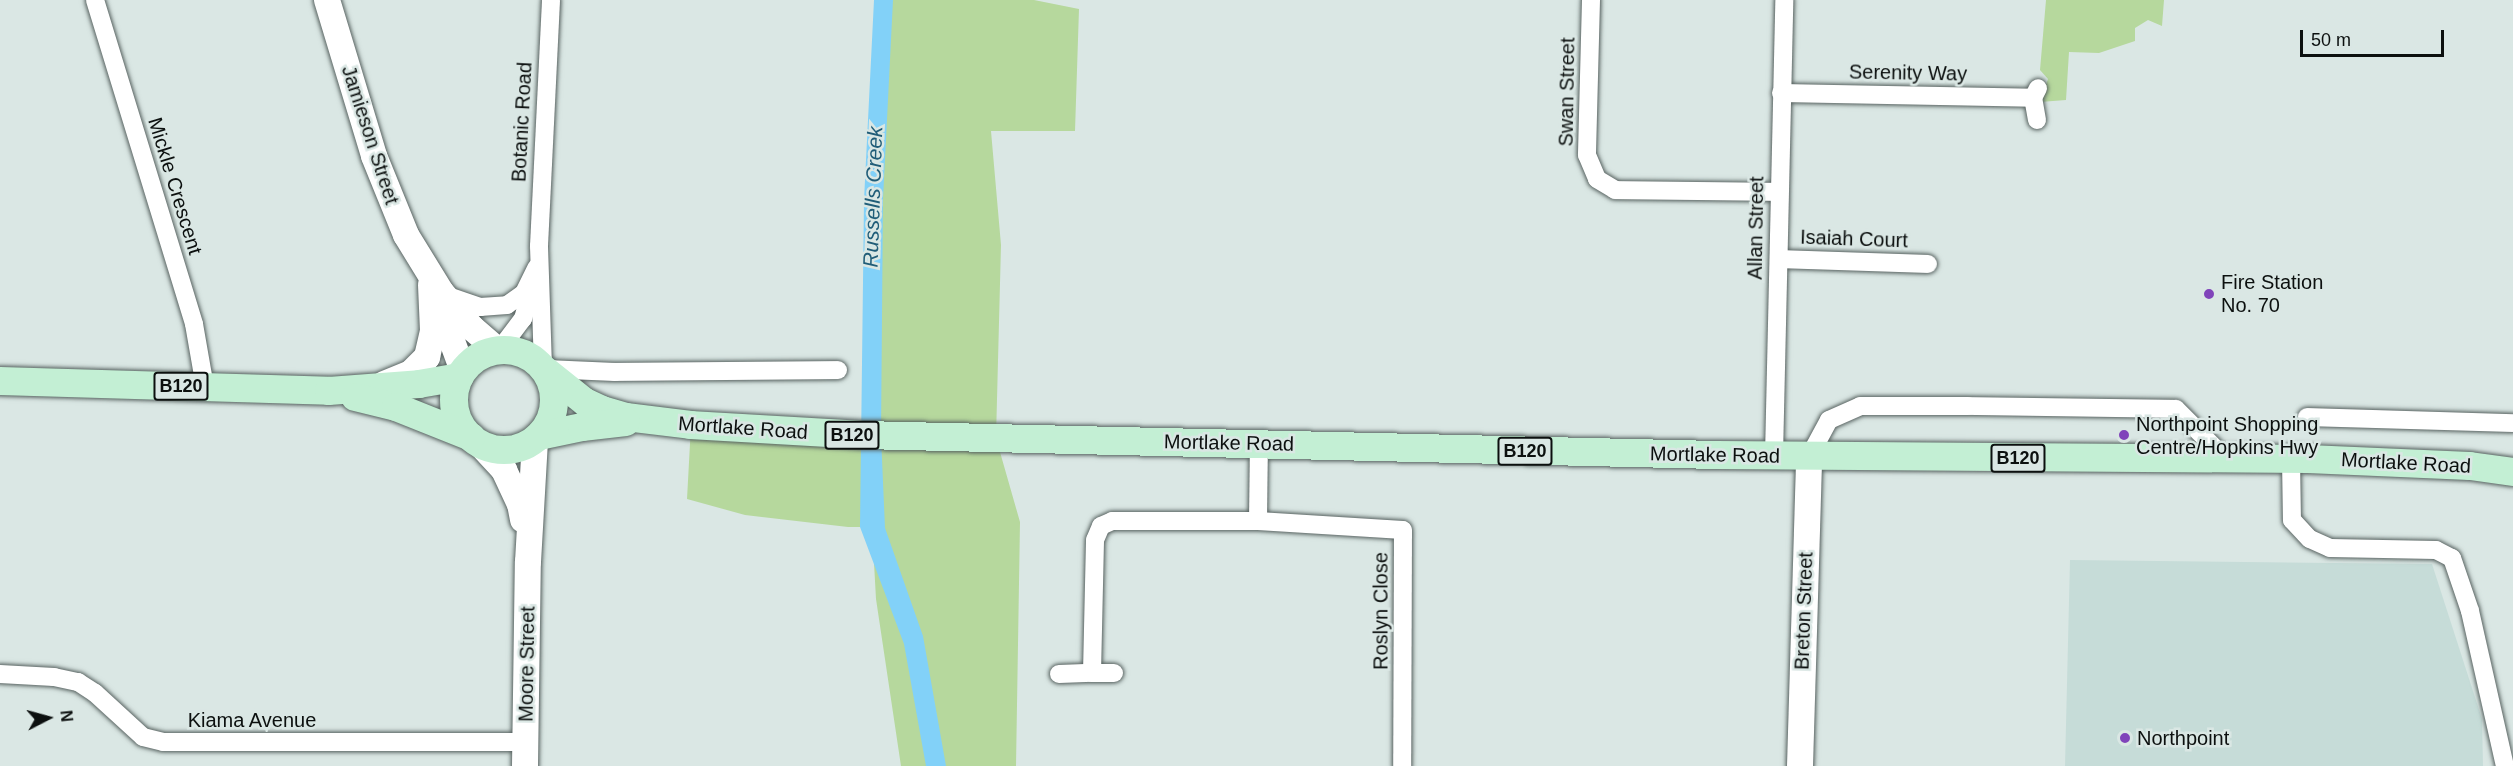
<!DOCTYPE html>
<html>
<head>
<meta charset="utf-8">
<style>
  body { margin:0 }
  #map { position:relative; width:2513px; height:766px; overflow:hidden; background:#dae7e4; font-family:Arial,sans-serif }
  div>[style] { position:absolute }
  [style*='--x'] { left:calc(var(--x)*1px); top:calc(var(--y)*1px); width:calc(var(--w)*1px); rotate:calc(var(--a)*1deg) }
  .built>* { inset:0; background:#c6dcd8 }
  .green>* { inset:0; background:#b6d89d }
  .water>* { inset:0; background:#82d1f8 }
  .roads { filter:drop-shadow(0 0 2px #586361) drop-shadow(0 0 2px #586361) }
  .street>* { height:18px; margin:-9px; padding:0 9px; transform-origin:9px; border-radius:9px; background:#fff }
  .secondary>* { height:26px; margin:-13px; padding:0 13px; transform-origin:13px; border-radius:13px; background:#fff }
  .primary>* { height:28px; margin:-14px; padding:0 14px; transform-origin:14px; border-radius:14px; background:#c3efd4 }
  .primary>.ring { margin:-14px; padding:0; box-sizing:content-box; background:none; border:28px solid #c3efd4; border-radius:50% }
  .dots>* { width:16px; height:16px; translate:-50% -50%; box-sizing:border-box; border:3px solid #dae7e4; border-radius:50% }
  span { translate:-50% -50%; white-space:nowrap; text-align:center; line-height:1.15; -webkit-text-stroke:5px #dae7e4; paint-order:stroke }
  .shield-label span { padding:2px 4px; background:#dae7e4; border:2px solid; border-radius:4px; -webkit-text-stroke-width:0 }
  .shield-label { font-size:18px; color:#0c100f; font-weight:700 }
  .street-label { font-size:20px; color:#0c100f }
  .poi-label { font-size:20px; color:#0c100f }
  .left { translate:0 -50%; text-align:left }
  .water-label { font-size:21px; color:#205d78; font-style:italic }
  .north { position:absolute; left:18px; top:688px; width:60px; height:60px; -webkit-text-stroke:4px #dae7e4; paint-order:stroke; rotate:84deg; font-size:16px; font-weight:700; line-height:24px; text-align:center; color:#0c100f }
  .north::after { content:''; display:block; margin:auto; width:21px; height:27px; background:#0c100f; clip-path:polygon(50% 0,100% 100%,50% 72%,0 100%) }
  .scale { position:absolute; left:2300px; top:30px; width:144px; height:27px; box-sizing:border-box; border:3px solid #0c100f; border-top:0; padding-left:8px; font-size:18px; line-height:21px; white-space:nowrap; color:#0c100f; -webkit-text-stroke:4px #dae7e4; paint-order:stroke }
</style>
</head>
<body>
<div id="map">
  <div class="built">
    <i style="clip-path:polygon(2070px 560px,2432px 564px,2482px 719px,2483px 766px,2065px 766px)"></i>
  </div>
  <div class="green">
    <i style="clip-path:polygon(880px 0,1034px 0,1079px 9px,1075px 131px,991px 131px,1001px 245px,996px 438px,1020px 522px,1016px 766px,901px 766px,876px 599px,872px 527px,848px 527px,745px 515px,687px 499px,691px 425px,870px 435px)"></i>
    <i style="clip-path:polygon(2046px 0,2164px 0,2162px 26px,2148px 20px,2135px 28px,2135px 41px,2099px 53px,2069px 52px,2066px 100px,2040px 102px,2048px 79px,2040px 70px)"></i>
  </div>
  <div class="water">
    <i style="clip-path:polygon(874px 0,893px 0,883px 199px,881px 436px,885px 528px,923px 636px,946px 766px,926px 766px,904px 644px,860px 527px,864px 200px)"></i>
  </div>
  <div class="roads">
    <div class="street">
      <i style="--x:95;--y:0;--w:339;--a:73"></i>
      <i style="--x:194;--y:324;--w:64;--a:80.1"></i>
      <i style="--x:1591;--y:0;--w:155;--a:91.5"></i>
      <i style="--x:1587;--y:155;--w:26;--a:67"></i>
      <i style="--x:1597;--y:179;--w:21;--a:31"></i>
      <i style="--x:1615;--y:190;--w:164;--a:0.7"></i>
      <i style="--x:1781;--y:93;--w:252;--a:1.1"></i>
      <i style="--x:2037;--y:120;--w:22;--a:-100"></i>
      <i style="--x:2033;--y:98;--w:11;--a:-63"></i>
      <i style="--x:1779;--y:259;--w:149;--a:1.9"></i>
      <i style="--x:448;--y:296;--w:34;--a:19"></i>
      <i style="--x:480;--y:307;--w:27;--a:-4"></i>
      <i style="--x:507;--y:305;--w:21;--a:-35"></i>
      <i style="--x:524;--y:293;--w:28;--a:-64"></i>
      <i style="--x:500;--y:349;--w:38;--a:-53"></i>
      <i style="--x:523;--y:319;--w:34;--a:-75"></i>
      <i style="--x:543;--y:367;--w:121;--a:-91.9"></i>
      <i style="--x:539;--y:246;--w:246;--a:-87.2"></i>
      <i style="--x:546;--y:369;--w:69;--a:2.5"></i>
      <i style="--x:615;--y:372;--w:223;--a:-0.5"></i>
      <i style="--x:2307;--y:417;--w:206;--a:1.7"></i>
      <i style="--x:1774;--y:456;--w:456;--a:-88.7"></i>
      <i style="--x:1809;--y:457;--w:42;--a:-61.6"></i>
      <i style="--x:1829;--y:420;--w:34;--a:-24"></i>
      <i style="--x:1860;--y:406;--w:108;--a:0"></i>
      <i style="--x:1968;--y:406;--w:208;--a:0.8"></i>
      <i style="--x:2176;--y:409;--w:71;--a:45"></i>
      <i style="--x:2291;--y:459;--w:61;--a:89.1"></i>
      <i style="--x:2292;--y:520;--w:26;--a:47"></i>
      <i style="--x:2310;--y:539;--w:22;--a:24"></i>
      <i style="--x:2330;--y:548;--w:106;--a:1.1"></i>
      <i style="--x:2436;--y:550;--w:18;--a:27"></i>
      <i style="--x:2452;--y:558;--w:56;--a:71.2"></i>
      <i style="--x:2470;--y:611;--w:159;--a:77.3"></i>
      <i style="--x:1258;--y:521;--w:77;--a:-89.3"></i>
      <i style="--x:1092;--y:673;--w:22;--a:0"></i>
      <i style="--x:0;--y:674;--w:54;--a:3.2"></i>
      <i style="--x:54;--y:677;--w:25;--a:12"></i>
      <i style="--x:78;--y:682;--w:20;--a:33"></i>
      <i style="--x:95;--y:693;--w:65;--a:42.5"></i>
      <i style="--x:143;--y:737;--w:21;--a:14"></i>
      <i style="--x:163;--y:742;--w:363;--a:0"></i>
      <i style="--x:1059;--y:674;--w:33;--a:-2"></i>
      <i style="--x:1092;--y:673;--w:133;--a:-88.7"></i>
      <i style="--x:1095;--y:540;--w:15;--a:-67"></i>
      <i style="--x:1101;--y:526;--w:12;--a:-24"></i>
      <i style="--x:1112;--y:521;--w:146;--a:0"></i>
      <i style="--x:1258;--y:521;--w:145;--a:3.6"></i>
      <i style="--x:1403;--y:530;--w:236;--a:90.2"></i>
    </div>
    <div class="secondary">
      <i style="--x:327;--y:0;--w:163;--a:73.2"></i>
      <i style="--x:374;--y:156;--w:85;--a:67.9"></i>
      <i style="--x:406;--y:235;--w:67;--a:58.4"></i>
      <i style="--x:441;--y:292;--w:48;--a:49.3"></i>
      <i style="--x:472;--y:328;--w:33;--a:41"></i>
      <i style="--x:438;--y:303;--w:72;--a:69.8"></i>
      <i style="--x:384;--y:384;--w:29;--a:-22"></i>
      <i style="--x:411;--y:373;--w:23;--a:-45"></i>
      <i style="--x:427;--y:357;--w:27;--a:-77"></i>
      <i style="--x:433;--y:331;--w:46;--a:-92.5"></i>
      <i style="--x:479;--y:443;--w:37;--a:47"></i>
      <i style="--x:504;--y:470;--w:38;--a:65"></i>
      <i style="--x:520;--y:504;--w:16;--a:79"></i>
      <i style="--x:525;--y:766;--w:204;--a:-89.2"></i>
      <i style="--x:528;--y:562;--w:123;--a:-86.7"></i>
      <i style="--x:1800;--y:766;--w:309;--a:-88.3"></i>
    </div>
    <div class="primary">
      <i class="ring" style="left:454px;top:350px;width:72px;height:72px"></i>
      <i style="--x:546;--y:371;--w:50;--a:38.5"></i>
      <i style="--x:585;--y:402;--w:19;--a:25"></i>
      <i style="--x:602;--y:410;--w:25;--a:16"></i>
      <i style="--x:626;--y:417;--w:65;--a:7"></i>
      <i style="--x:691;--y:425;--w:171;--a:3.3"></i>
      <i style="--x:862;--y:435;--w:854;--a:1.34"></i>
      <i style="--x:1716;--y:455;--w:592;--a:0.39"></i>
      <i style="--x:2308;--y:459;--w:162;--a:2.5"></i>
      <i style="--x:2470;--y:466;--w:43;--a:7.9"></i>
      <i style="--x:0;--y:381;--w:329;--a:1.7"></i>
      <i style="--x:329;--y:391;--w:90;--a:-4.4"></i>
      <i style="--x:419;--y:384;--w:41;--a:-9.9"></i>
      <i style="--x:355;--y:397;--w:42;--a:13.7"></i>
      <i style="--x:396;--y:407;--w:81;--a:21.8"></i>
      <i style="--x:539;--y:436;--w:44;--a:-11.8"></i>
      <i style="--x:582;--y:427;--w:44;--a:-6.5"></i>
    </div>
  </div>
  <div class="dots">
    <i style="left:2209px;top:294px;background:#8044ba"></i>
    <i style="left:2124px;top:435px;background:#8044ba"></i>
    <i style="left:2125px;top:738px;background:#8044ba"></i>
  </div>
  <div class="shield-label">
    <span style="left:181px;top:386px">B120</span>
    <span style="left:852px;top:435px">B120</span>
    <span style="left:1525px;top:451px">B120</span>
    <span style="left:2018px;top:458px">B120</span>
  </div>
  <div class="street-label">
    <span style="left:1908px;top:73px;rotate:1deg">Serenity Way</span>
    <span style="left:1567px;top:92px;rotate:-89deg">Swan Street</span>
    <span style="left:522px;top:122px;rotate:-87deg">Botanic Road</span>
    <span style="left:370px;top:135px;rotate:72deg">Jamieson Street</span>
    <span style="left:175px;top:186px;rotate:73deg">Mickle Crescent</span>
    <span style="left:1756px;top:228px;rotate:-89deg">Allan Street</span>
    <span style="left:1854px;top:239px;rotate:2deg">Isaiah Court</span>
    <span style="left:743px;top:428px;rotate:4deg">Mortlake Road</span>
    <span style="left:1229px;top:443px;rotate:1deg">Mortlake Road</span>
    <span style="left:1715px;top:455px;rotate:1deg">Mortlake Road</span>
    <span style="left:2406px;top:463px;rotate:3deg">Mortlake Road</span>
    <span style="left:1381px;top:611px;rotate:-90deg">Roslyn Close</span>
    <span style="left:1804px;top:611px;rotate:-88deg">Breton Street</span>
    <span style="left:527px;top:664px;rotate:-89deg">Moore Street</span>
    <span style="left:252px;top:720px">Kiama Avenue</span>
  </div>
  <div class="poi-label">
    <span class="left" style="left:2221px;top:294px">Fire Station<br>No. 70</span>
    <span class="left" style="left:2136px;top:436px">Northpoint Shopping<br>Centre/Hopkins Hwy</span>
    <span class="left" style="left:2137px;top:738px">Northpoint</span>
  </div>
  <div class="water-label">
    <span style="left:873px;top:197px;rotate:-88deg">Russells Creek</span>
  </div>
  <div class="north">N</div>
  <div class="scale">50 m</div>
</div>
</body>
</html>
